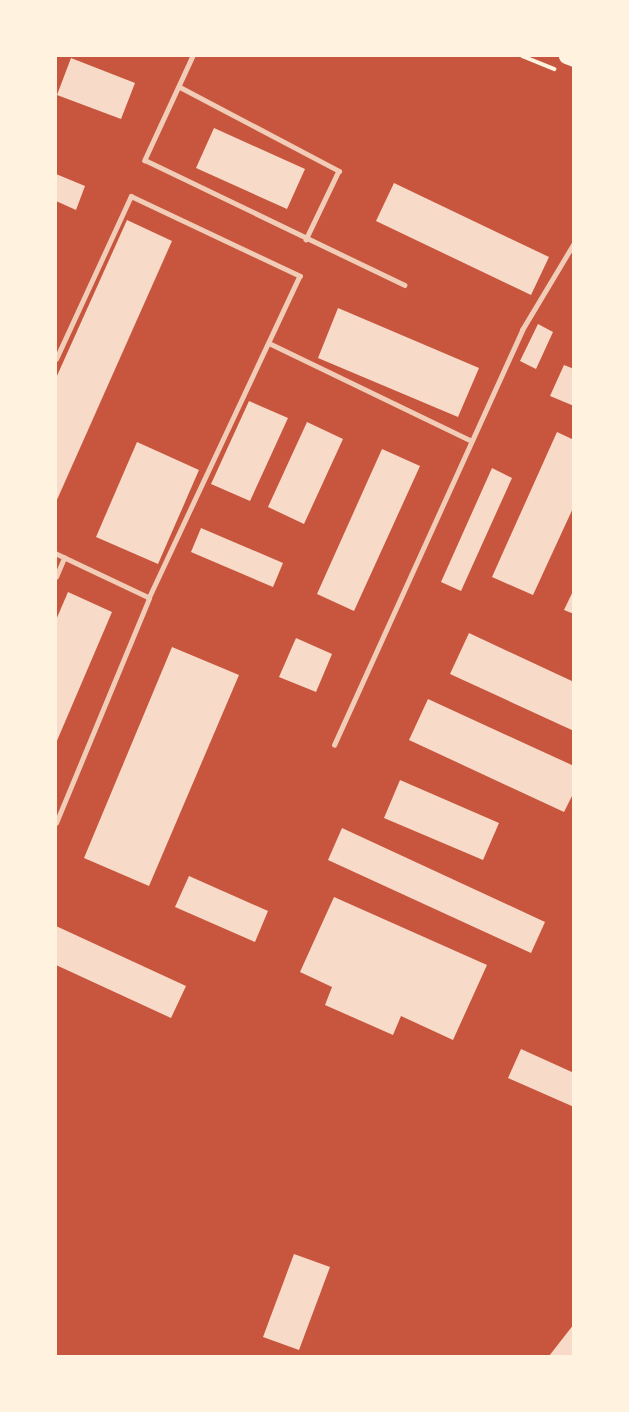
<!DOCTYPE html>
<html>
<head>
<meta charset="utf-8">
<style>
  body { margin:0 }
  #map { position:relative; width:629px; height:1412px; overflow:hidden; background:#c8553d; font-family:Helvetica,sans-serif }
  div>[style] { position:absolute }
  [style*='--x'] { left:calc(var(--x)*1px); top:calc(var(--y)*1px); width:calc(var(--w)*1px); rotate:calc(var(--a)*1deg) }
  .building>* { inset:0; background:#f7dbc8 }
  .path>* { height:4px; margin:-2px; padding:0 2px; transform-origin:2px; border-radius:2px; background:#fff3e0 }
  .service>* { height:4.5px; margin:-2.25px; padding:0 2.25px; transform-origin:2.25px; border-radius:2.25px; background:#f1ccb7 }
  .primary>* { height:15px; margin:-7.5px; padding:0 7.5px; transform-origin:7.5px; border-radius:7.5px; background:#fff3e0 }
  span { translate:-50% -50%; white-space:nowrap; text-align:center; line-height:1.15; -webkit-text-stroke:4.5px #fff3e0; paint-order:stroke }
  .frame { position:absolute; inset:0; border:57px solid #fff3e0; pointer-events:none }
</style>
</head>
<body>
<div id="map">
  <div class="building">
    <i style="clip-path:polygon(71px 58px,135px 83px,121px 119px,57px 95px)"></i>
    <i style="clip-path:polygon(214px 128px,305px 169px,287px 209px,196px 168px)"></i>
    <i style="clip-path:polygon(56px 174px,85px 186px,76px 210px,56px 201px)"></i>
    <i style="clip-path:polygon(394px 183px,549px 257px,531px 295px,376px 221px)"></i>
    <i style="clip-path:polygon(127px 220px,172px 241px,56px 502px,56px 378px)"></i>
    <i style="clip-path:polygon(338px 308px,479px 368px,458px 417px,318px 358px)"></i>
    <i style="clip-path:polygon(538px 324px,553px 332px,536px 369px,520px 361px)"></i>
    <i style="clip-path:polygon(564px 365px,574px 369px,574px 406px,550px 396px)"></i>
    <i style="clip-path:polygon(249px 401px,288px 418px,250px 501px,211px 484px)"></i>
    <i style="clip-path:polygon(307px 422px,343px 439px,304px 524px,268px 507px)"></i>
    <i style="clip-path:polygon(557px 432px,574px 440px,574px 506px,533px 595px,492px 577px)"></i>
    <i style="clip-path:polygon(137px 442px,199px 470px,158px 564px,96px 537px)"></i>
    <i style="clip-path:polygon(382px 449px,420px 466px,354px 611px,317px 594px)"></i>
    <i style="clip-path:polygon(492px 468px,512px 478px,461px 591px,441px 582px)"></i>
    <i style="clip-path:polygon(201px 528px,283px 563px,273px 587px,191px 552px)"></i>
    <i style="clip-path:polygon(574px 589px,574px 614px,564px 610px)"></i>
    <i style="clip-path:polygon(68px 592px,112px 612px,56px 743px,56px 620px)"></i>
    <i style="clip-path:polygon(469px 633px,574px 682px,574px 731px,450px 674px)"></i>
    <i style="clip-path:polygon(296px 638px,332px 654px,316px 692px,279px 677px)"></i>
    <i style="clip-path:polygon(172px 647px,239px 675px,149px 886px,84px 858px)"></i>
    <i style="clip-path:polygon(428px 699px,574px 766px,574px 792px,564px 812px,409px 740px)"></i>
    <i style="clip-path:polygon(400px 780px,499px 823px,483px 860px,384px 818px)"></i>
    <i style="clip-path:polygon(342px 828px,545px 922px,531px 953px,328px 860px)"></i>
    <i style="clip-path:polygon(189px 876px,268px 911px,255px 942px,175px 907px)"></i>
    <i style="clip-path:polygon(334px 897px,487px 965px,453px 1040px,401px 1016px,393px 1035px,325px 1005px,332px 987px,300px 972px)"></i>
    <i style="clip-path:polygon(56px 926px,186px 986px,171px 1018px,56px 965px)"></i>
    <i style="clip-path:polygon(521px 1049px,574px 1073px,574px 1107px,508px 1078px)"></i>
    <i style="clip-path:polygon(294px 1254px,330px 1267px,299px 1350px,263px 1337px)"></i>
    <i style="clip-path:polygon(574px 1324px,574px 1356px,549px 1356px)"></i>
  </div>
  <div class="path">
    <i style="--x:522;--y:56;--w:35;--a:22"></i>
  </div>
  <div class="service">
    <i style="--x:193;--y:56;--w:115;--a:114.8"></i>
    <i style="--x:145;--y:160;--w:288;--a:25.7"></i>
    <i style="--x:180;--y:87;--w:180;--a:27.8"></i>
    <i style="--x:339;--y:171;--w:76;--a:115.6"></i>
    <i style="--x:269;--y:343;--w:225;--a:25.8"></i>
    <i style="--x:56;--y:359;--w:179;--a:-65.3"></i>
    <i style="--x:131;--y:196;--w:187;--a:25.3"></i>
    <i style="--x:300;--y:276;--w:356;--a:115.1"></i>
    <i style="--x:149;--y:598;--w:103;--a:-154.7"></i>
    <i style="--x:56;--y:577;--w:21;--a:-67"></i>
    <i style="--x:334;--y:745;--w:456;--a:-65.6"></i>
    <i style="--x:522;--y:330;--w:101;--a:-59.1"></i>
    <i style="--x:56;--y:823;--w:243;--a:-67.5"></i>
  </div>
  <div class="primary">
    <i style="--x:566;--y:56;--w:9;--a:21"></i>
  </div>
  <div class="frame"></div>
</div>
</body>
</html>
